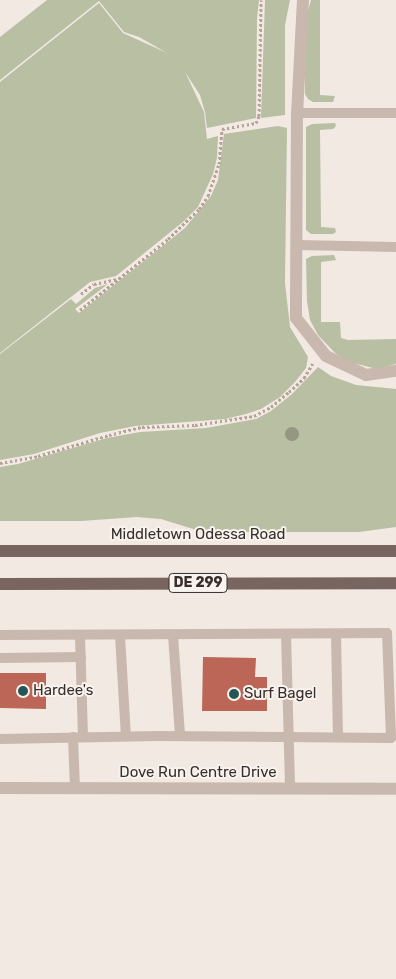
<!DOCTYPE html>
<html>
<head>
<meta charset="utf-8">
<style>
  body { margin:0 }
  #map { position:relative; width:396px; height:979px; overflow:hidden; background:#f1e9e2; font-family:Rubik,sans-serif }
  div>[style] { position:absolute }
  [style*='--x'] { left:calc(var(--x)*1px); top:calc(var(--y)*1px); width:calc(var(--w)*1px); rotate:calc(var(--a)*1deg) }
  .green>* { inset:0; background:#b8bfa3 }
  .building>* { inset:0; background:#bb6656 }
  .path>* { height:3px; margin-top:-1.5px; transform-origin:0; background:repeating-linear-gradient(90deg,#b5a298 0 2.5px,transparent 0 5px) }
  .service>* { height:10px; margin:-5px; padding:0 5px; transform-origin:5px; border-radius:5px; background:#c9b8ae }
  .minor>* { height:12px; margin:-6px; padding:0 6px; transform-origin:6px; border-radius:6px; background:#c9b8ae }
  .primary>* { height:12px; margin:-6px; padding:0 6px; transform-origin:6px; border-radius:6px; background:#78655f }
  .trees>* { width:14px; height:14px; margin:-7px; border-radius:50%; background:#969781 }
  .dots>* { width:14px; height:14px; translate:-50% -50%; box-sizing:border-box; border:2px solid #f9f3ee; border-radius:50% }
  span { translate:-50% -50%; white-space:nowrap; text-align:center; line-height:1.15; -webkit-text-stroke:4px #f9f3ee; paint-order:stroke }
  .shield-label span { padding:1px 4px; background:#f9f3ee; border:1px solid; border-radius:4px; -webkit-text-stroke-width:0 }
  .shield-label { font-size:14px; color:#382f2c; font-weight:700 }
  .street-label { font-size:15px; color:#382f2c }
  .poi-label { font-size:15px; color:#382f2c }
  .left { translate:0 -50%; text-align:left }
</style>
</head>
<body>
<div id="map">
  <div class="green">
    <i style="clip-path:polygon(47px 0,259px 0,257px 19px,256px 118px,207px 128px,205px 112px,200px 95px,185px 72px,204px 112px,207px 139px,218px 136px,217px 158px,213px 174px,198px 207px,184px 221px,116px 276px,90px 282px,0 353px,0 82px,99px 3px,123px 33px,167px 53px,139px 37px,124px 32px,99px 1px,0 80px,0 37px)"></i>
    <i style="clip-path:polygon(265px 0,290px 0,285px 25px,285px 115px,261px 118px)"></i>
    <i style="clip-path:polygon(311px 0,320px 0,320px 95px,335px 96px,333px 102px,313px 102px,308px 99px,305px 94px,305px 22px)"></i>
    <i style="clip-path:polygon(335px 123px,336px 126px,333px 129px,320px 130px,321px 227px,335px 228px,336px 232px,333px 234px,311px 234px,306px 230px,306px 127px,312px 124px)"></i>
    <i style="clip-path:polygon(278px 126px,287px 128px,285px 283px,290px 327px,308px 357px,306px 368px,295px 382px,280px 397px,261px 409px,246px 414px,225px 419px,135px 426px,100px 433px,34px 454px,0 460px,0 354px,71px 299px,76px 304px,95px 288px,108px 284px,75px 309px,79px 313px,185px 228px,211px 196px,218px 180px,224px 134px)"></i>
    <i style="clip-path:polygon(334px 255px,336px 260px,321px 262px,321px 322px,340px 322px,341px 338px,348px 340px,396px 339px,396px 364px,377px 369px,349px 362px,335px 353px,318px 335px,310px 320px,307px 301px,306px 259px,312px 256px)"></i>
    <i style="clip-path:polygon(318px 367px,331px 376px,356px 385px,396px 389px,396px 527px,359px 532px,203px 532px,161px 519px,137px 517px,81px 521px,0 521px,0 467px,18px 464px,107px 438px,140px 432px,206px 428px,256px 419px,271px 411px,292px 394px)"></i>
  </div>
  <div class="building">
    <i style="clip-path:polygon(203px 657px,256px 658px,255px 677px,267px 677px,267px 711px,202px 711px)"></i>
    <i style="clip-path:polygon(0 673px,46px 673px,46px 709px,0 708px)"></i>
  </div>
  <div class="path">
    <i style="--x:81;--y:294;--w:16;--a:-38"></i>
    <i style="--x:94;--y:284;--w:25;--a:-12"></i>
    <i style="--x:80;--y:310;--w:113;--a:-38.9"></i>
    <i style="--x:168;--y:239;--w:43;--a:-44.1"></i>
    <i style="--x:199;--y:209;--w:16;--a:-55"></i>
    <i style="--x:208;--y:196;--w:34;--a:-71"></i>
    <i style="--x:219;--y:164;--w:35;--a:-85"></i>
    <i style="--x:222;--y:129;--w:35;--a:-10"></i>
    <i style="--x:256;--y:123;--w:8;--a:-67"></i>
    <i style="--x:259;--y:116;--w:116;--a:-89"></i>
    <i style="--x:0;--y:463;--w:39;--a:-10"></i>
    <i style="--x:38;--y:456;--w:74;--a:-16.5"></i>
    <i style="--x:109;--y:435;--w:34;--a:-14"></i>
    <i style="--x:142;--y:427;--w:53;--a:-2.2"></i>
    <i style="--x:195;--y:425;--w:60;--a:-8.7"></i>
    <i style="--x:254;--y:416;--w:19;--a:-28"></i>
    <i style="--x:271;--y:407;--w:23;--a:-40"></i>
    <i style="--x:289;--y:392;--w:21;--a:-43"></i>
    <i style="--x:304;--y:378;--w:17;--a:-59"></i>
  </div>
  <div class="service">
    <i style="--x:297;--y:113;--w:99;--a:0"></i>
    <i style="--x:297;--y:245;--w:99;--a:1.2"></i>
    <i style="--x:286;--y:634;--w:155;--a:88.5"></i>
    <i style="--x:336;--y:634;--w:103;--a:88.9"></i>
    <i style="--x:0;--y:635;--w:387;--a:-0.3"></i>
    <i style="--x:387;--y:633;--w:105;--a:87.8"></i>
    <i style="--x:391;--y:738;--w:233;--a:-179.5"></i>
    <i style="--x:158;--y:736;--w:158;--a:178.9"></i>
    <i style="--x:173;--y:635;--w:101;--a:86"></i>
    <i style="--x:80;--y:636;--w:101;--a:88.3"></i>
    <i style="--x:120;--y:636;--w:100;--a:86.6"></i>
    <i style="--x:0;--y:658;--w:81;--a:-0.7"></i>
    <i style="--x:73;--y:737;--w:51;--a:87.8"></i>
  </div>
  <div class="minor">
    <i style="--x:303;--y:0;--w:113;--a:93"></i>
    <i style="--x:297;--y:113;--w:205;--a:90.3"></i>
    <i style="--x:296;--y:318;--w:48;--a:51.7"></i>
    <i style="--x:326;--y:356;--w:44;--a:25.4"></i>
    <i style="--x:366;--y:375;--w:30;--a:-8"></i>
    <i style="--x:0;--y:788;--w:396;--a:0.1"></i>
  </div>
  <div class="primary">
    <i style="--x:0;--y:551;--w:396;--a:0"></i>
    <i style="--x:0;--y:584;--w:396;--a:-0.1"></i>
  </div>
  <div class="trees">
    <i style="left:292px;top:434px"></i>
  </div>
  <div class="dots">
    <i style="left:23px;top:691px;background:#255655"></i>
    <i style="left:234px;top:694px;background:#255655"></i>
  </div>
  <div class="shield-label">
    <span style="left:198px;top:583px">DE 299</span>
  </div>
  <div class="street-label">
    <span style="left:198px;top:535px">Middletown Odessa Road</span>
    <span style="left:198px;top:773px">Dove Run Centre Drive</span>
  </div>
  <div class="poi-label">
    <span class="left" style="left:33px;top:691px">Hardee's</span>
    <span class="left" style="left:244px;top:694px">Surf Bagel</span>
  </div>
</div>
</body>
</html>
